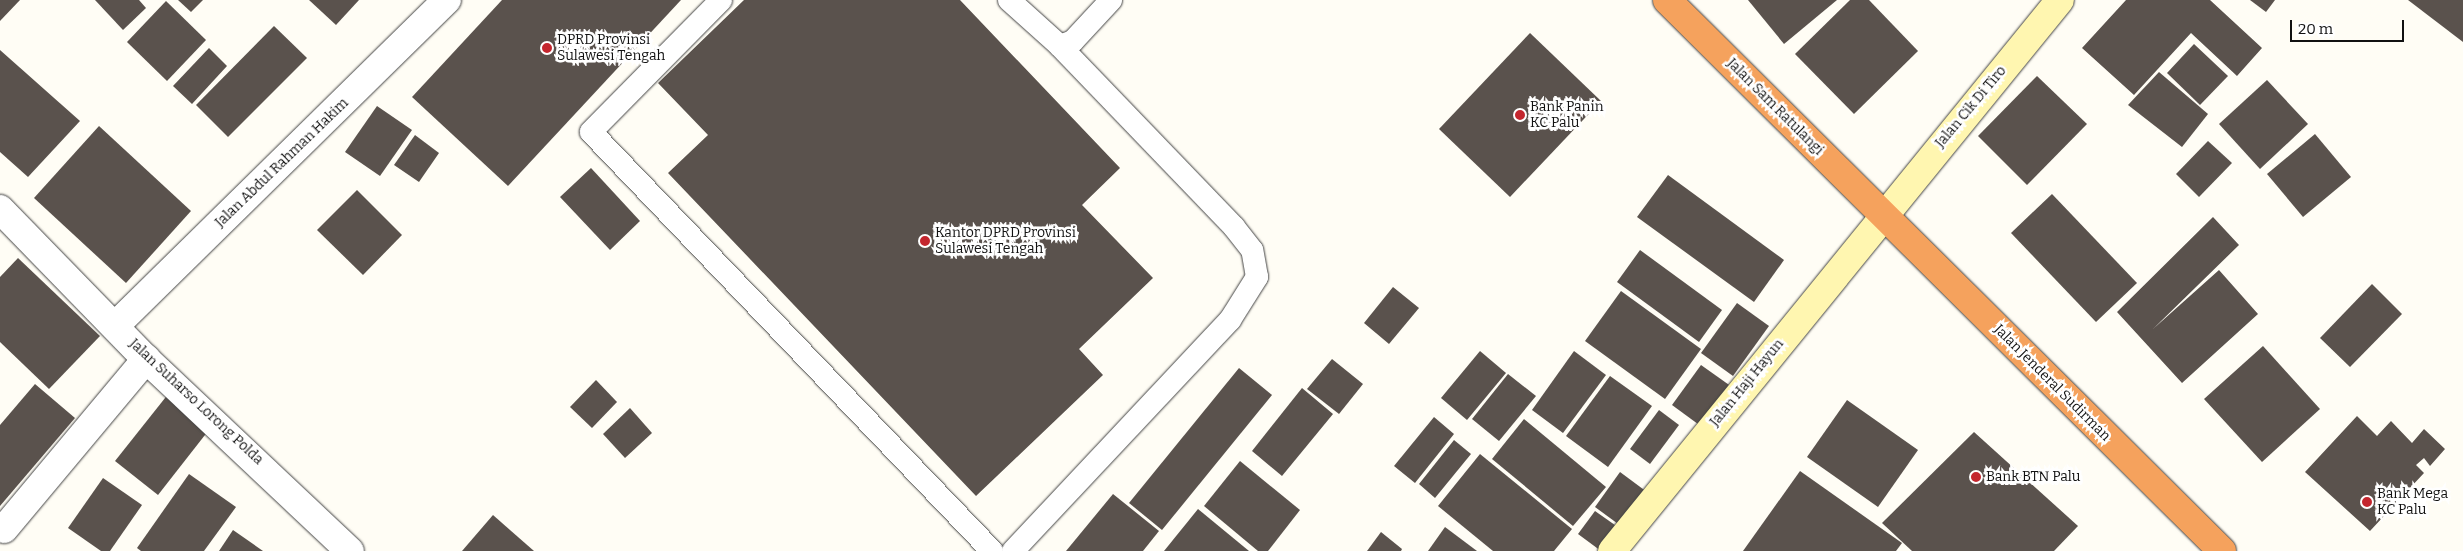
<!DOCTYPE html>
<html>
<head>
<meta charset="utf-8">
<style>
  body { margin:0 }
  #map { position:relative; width:2463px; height:551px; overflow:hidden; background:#fffdf5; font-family:Bitter,serif }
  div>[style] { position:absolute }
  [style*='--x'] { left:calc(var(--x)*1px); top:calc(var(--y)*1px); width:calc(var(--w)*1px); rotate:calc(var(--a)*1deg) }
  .building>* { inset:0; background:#5a524d }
  .roads { filter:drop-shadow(0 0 1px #444) drop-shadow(0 0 1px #444) }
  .lane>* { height:22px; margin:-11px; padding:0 11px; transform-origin:11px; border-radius:11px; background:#fff }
  .street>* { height:28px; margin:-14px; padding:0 14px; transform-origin:14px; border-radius:14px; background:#fff }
  .secondary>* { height:28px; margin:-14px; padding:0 14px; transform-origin:14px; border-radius:14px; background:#fff6b0 }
  .highway>* { height:28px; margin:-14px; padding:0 14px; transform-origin:14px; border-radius:14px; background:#f5a25d }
  .dots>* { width:14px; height:14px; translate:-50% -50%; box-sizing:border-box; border:2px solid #fff; border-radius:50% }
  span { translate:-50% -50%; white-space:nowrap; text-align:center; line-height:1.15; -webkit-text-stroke:5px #fff; paint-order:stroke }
  .poi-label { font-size:14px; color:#111 }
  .left { translate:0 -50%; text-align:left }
  .street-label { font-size:14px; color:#111 }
  .scale { position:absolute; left:2290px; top:20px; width:114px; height:22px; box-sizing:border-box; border:2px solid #111; border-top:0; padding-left:6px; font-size:15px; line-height:18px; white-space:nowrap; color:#111; -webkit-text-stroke:4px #fff; paint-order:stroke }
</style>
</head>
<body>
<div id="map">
  <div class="building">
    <i style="clip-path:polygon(0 0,20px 0,0 21px)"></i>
    <i style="clip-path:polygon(95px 0,139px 0,146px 8px,123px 30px)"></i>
    <i style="clip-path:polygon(178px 0,203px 0,191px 12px)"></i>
    <i style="clip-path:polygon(309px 0,359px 0,336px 25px)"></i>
    <i style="clip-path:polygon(502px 0,681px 0,508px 186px,412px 97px)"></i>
    <i style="clip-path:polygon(744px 0,960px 0,1120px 168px,1082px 205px,1153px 278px,1079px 349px,1103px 375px,976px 496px,668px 173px,708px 135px,658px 83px)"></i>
    <i style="clip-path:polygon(1748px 0,1837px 0,1784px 44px)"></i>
    <i style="clip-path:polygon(1850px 0,1869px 0,1918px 51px,1854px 114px,1795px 54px)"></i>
    <i style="clip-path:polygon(2126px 0,2210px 0,2262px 48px,2237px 76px,2191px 33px,2134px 95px,2082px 48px)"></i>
    <i style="clip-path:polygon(2250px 0,2275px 0,2266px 12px)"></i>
    <i style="clip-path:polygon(2408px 0,2463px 0,2463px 42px)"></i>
    <i style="clip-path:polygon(166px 1px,206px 40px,167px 81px,127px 42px)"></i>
    <i style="clip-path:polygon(274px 26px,307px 58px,228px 137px,196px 105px)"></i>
    <i style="clip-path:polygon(1530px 33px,1601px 101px,1510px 197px,1439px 129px)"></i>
    <i style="clip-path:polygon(2194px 44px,2228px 76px,2200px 105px,2167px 73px)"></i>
    <i style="clip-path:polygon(209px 48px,227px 66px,192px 104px,173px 86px)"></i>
    <i style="clip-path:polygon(0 50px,80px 121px,28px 177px,0 152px)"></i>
    <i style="clip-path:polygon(2159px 72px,2208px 114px,2182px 147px,2128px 105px)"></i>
    <i style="clip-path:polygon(2037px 76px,2087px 124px,2027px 185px,1978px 136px)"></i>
    <i style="clip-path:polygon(2267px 80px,2308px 124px,2260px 169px,2219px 124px)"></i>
    <i style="clip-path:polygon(377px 106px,412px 130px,380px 176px,345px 152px)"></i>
    <i style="clip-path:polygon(99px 126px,191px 211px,126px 283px,34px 198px)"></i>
    <i style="clip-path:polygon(2315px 134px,2351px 177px,2303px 217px,2267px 174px)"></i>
    <i style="clip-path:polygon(415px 135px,439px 153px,419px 182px,394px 165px)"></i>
    <i style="clip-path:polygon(2208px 141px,2232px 163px,2199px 197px,2176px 174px)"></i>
    <i style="clip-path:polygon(591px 168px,640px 221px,610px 250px,560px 197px)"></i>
    <i style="clip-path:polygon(1668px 175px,1784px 260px,1754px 302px,1637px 217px)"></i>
    <i style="clip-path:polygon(357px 190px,402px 235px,363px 275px,317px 230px)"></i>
    <i style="clip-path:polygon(2052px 194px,2137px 283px,2096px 322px,2011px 233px)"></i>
    <i style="clip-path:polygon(2213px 217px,2239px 245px,2153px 329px,2219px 270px,2258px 314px,2182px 383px,2117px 312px)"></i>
    <i style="clip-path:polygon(1640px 250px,1722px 310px,1699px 342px,1617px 282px)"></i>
    <i style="clip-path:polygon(18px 258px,100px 336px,49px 389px,0 342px,0 277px)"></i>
    <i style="clip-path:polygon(2372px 284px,2402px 314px,2350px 367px,2320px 338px)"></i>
    <i style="clip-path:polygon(1393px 287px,1419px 308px,1389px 344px,1364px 323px)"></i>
    <i style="clip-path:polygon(1621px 291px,1701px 349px,1665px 399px,1585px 341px)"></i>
    <i style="clip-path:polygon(1737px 303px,1769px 326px,1733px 376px,1701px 353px)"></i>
    <i style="clip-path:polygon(2263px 346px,2320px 409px,2262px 462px,2204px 399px)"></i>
    <i style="clip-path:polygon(1480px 351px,1506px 373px,1467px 420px,1441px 398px)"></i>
    <i style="clip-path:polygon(1574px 351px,1606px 375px,1563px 433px,1532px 410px)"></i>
    <i style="clip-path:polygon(1332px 359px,1363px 384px,1339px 414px,1307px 389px)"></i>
    <i style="clip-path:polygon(1701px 365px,1732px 387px,1702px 427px,1672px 405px)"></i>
    <i style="clip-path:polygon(1239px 368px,1272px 395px,1162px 530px,1129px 503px)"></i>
    <i style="clip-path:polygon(1508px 374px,1536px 396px,1499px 441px,1472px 419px)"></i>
    <i style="clip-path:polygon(1610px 376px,1652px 406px,1608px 467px,1566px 436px)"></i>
    <i style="clip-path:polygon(596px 380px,617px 402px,592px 428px,570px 407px)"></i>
    <i style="clip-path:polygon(35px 384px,75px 418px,0 506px,0 425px)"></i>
    <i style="clip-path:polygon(1302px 388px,1333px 414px,1282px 476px,1252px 451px)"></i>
    <i style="clip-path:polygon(169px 393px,212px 426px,158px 495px,115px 461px)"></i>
    <i style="clip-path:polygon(1847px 400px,1918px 450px,1878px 507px,1807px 457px)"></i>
    <i style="clip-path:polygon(630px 408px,652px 433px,625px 458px,603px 434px)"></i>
    <i style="clip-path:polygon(1659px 410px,1679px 425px,1650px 464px,1630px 449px)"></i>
    <i style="clip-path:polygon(2357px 416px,2377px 436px,2391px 421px,2412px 443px,2424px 429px,2445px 449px,2430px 466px,2424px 458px,2416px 465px,2424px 473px,2370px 531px,2305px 472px)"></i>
    <i style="clip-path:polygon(1434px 417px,1454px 434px,1415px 483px,1394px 466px)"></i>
    <i style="clip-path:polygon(1524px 419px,1606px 487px,1573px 526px,1492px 459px)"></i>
    <i style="clip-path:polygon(1974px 432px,2078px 526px,2054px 551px,1912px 551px,1882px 523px)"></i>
    <i style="clip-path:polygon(1454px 440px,1471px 454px,1435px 498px,1419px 484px)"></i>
    <i style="clip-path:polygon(1480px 454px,1572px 529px,1554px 551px,1493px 551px,1438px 506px)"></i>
    <i style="clip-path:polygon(1240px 461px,1300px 510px,1268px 551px,1258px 551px,1204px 506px)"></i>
    <i style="clip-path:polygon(1800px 471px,1902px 543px,1896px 551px,1743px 551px)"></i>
    <i style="clip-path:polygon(1620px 472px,1651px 495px,1625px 529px,1595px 507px)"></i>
    <i style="clip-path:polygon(189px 474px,236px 507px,204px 551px,141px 551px,137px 548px)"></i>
    <i style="clip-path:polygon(103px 478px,142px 505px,110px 551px,101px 551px,68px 528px)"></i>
    <i style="clip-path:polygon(1113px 494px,1159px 531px,1143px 551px,1066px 551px)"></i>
    <i style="clip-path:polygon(1198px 509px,1249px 551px,1164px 551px)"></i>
    <i style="clip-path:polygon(1595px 511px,1622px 530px,1601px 551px,1578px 534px)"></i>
    <i style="clip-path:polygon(493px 515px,534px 551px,462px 551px)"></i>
    <i style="clip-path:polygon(1445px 527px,1477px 551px,1428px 551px)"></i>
    <i style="clip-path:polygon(233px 530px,263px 551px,219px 551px)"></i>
    <i style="clip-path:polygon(1381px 532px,1402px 549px,1401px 551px,1367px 551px)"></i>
  </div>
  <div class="roads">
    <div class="lane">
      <i style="--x:721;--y:0;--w:185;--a:134.6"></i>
      <i style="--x:591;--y:132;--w:580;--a:46.26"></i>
      <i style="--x:1009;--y:0;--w:69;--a:42"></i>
      <i style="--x:1060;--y:46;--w:14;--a:-21"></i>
      <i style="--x:1073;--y:41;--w:56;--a:-47.2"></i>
      <i style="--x:1013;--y:551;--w:317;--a:-46.8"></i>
      <i style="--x:1230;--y:320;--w:51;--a:-57.9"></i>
      <i style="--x:1257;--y:277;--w:27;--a:-100"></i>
      <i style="--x:1252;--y:250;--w:29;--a:-128"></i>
      <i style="--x:1234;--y:227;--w:251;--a:-133.9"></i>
    </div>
    <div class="street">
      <i style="--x:0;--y:209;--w:209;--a:45.8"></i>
      <i style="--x:146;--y:359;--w:280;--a:43.3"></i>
      <i style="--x:116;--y:325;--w:464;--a:-44.5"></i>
      <i style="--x:4;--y:529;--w:222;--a:-50.1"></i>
    </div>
    <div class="secondary">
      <i style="--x:1612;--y:551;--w:710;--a:-50.89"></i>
    </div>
    <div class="highway">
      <i style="--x:1667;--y:0;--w:782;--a:44.79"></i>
    </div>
  </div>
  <div class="dots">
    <i style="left:547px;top:48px;background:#c4262e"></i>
    <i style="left:1520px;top:115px;background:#c4262e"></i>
    <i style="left:925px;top:241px;background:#c4262e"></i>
    <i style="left:1976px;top:477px;background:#c4262e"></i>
    <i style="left:2367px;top:502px;background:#c4262e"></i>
  </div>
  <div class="poi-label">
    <span class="left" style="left:557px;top:48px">DPRD Provinsi<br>Sulawesi Tengah</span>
    <span class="left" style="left:1530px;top:115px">Bank Panin<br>KC Palu</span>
    <span class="left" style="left:935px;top:241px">Kantor DPRD Provinsi<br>Sulawesi Tengah</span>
    <span class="left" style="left:1986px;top:477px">Bank BTN Palu</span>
    <span class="left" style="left:2377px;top:502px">Bank Mega<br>KC Palu</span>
  </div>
  <div class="street-label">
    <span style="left:1775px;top:107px;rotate:45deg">Jalan Sam Ratulangi</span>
    <span style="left:1971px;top:107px;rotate:-50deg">Jalan Cik Di Tiro</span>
    <span style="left:282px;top:163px;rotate:-44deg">Jalan Abdul Rahman Hakim</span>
    <span style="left:1747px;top:383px;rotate:-51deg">Jalan Haji Hayun</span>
    <span style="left:2052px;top:383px;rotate:45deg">Jalan Jenderal Sudirman</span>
    <span style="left:196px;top:402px;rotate:43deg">Jalan Suharso Lorong Polda</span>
  </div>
  <div class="scale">20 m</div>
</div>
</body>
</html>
